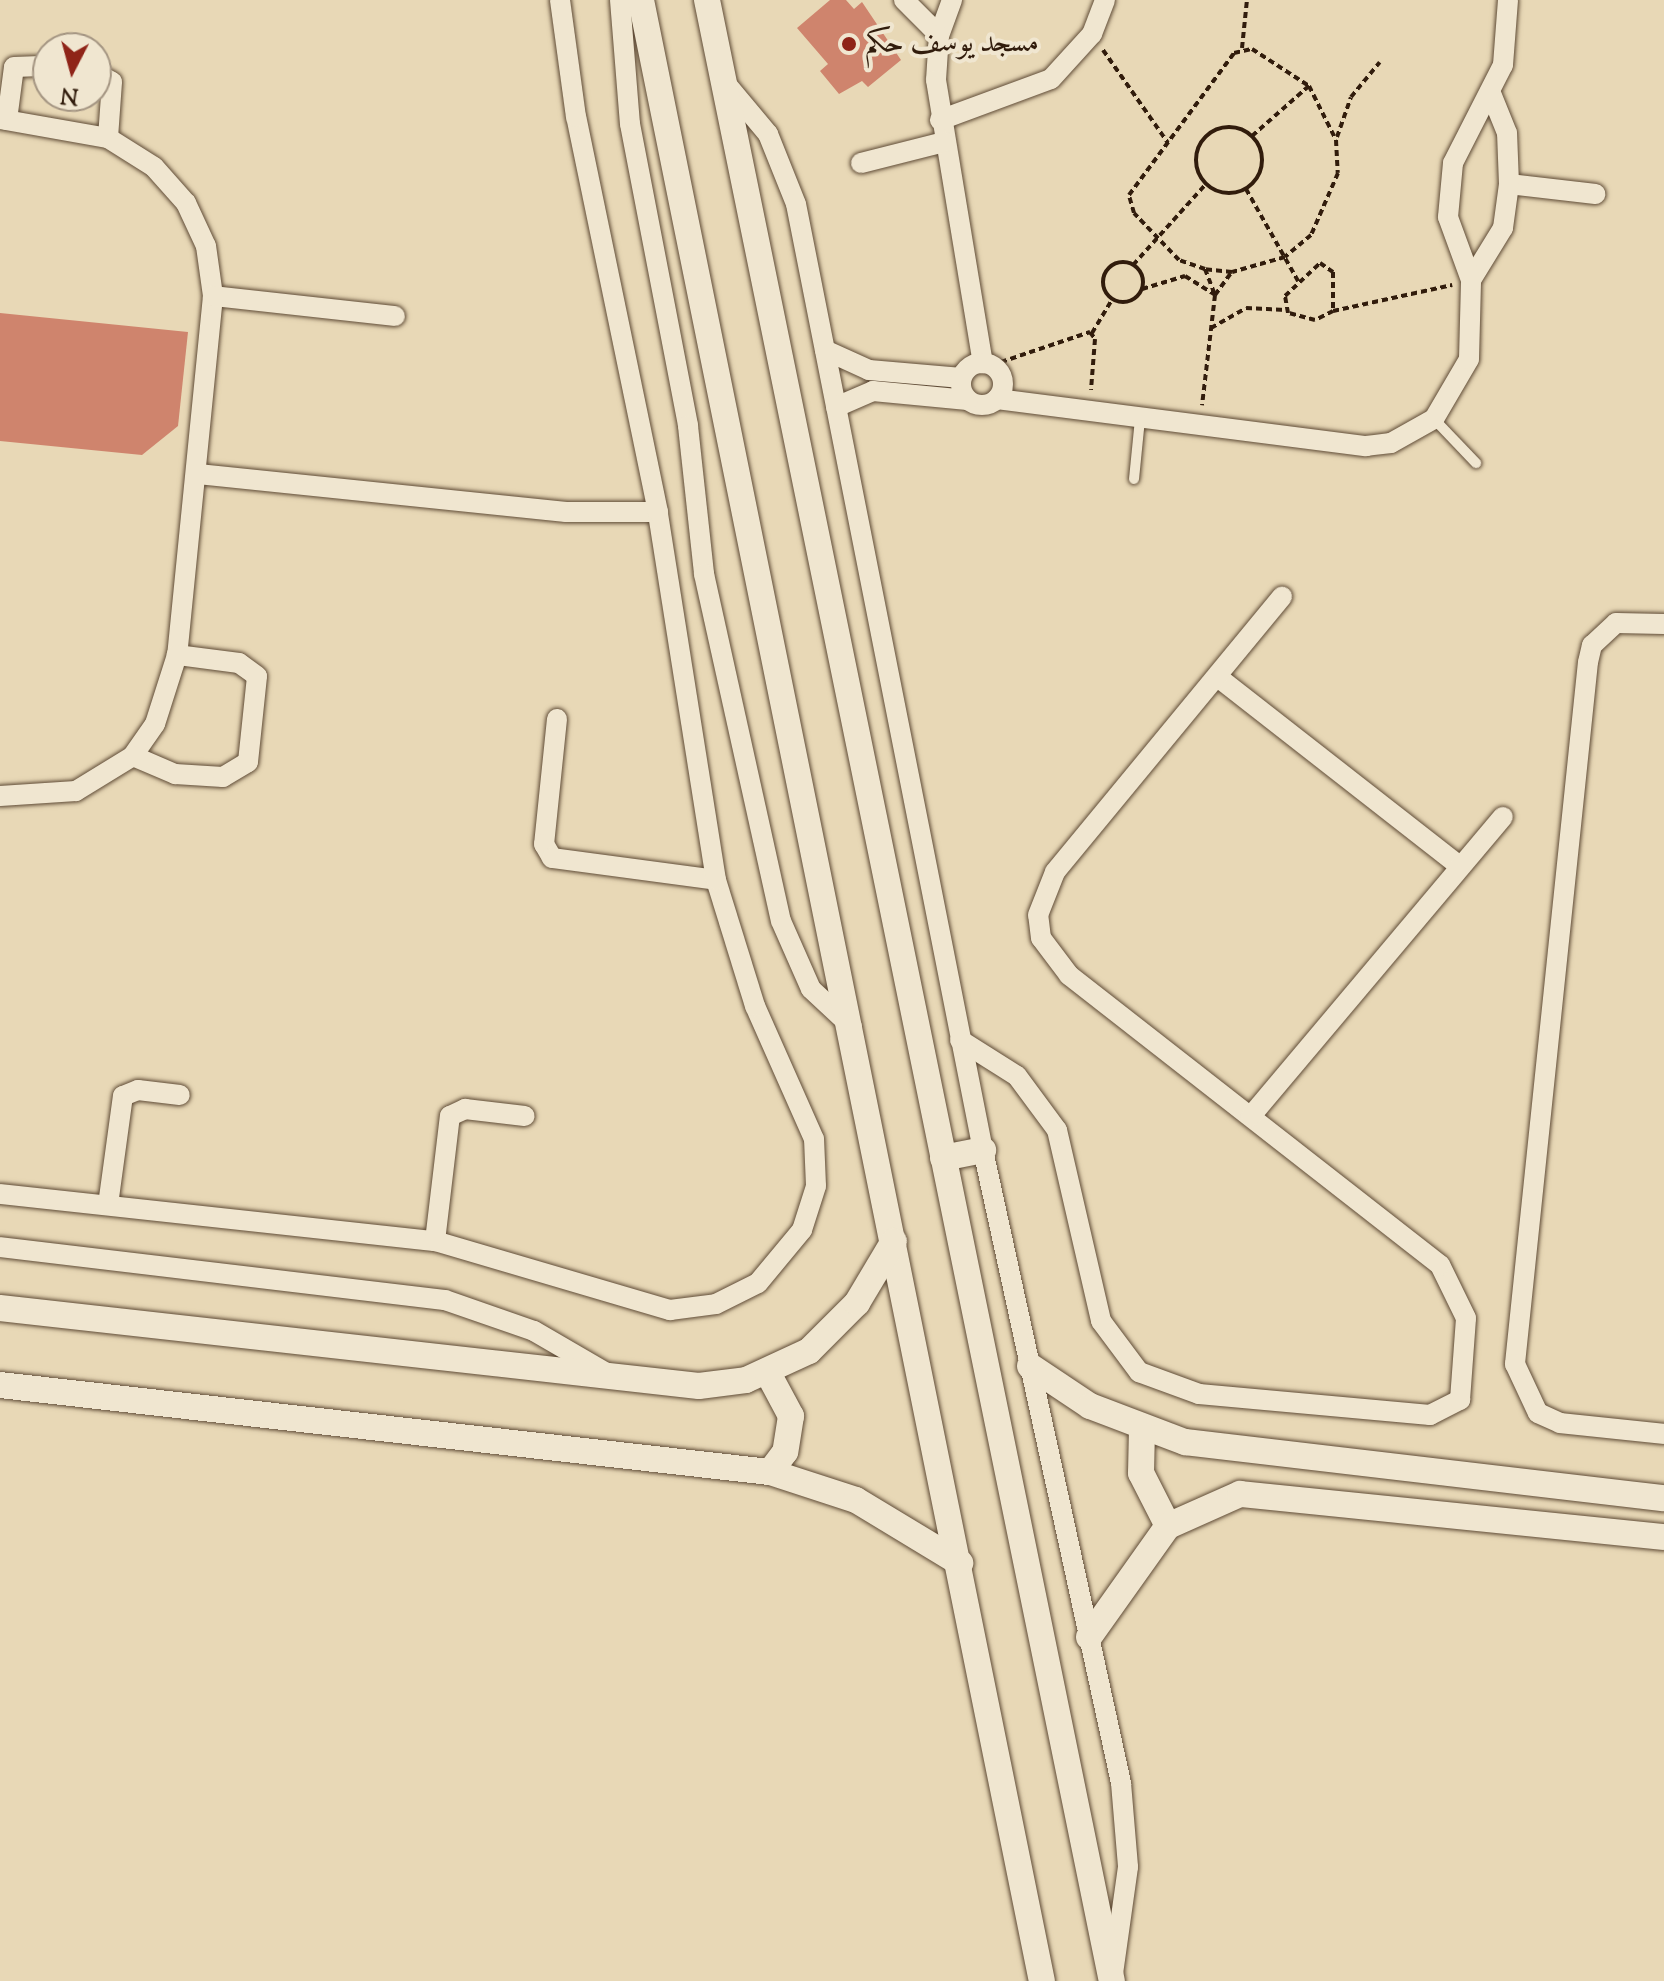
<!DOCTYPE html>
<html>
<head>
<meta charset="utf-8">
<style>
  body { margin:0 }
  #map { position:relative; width:1664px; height:1981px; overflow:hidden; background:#e8d8b6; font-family:"Sorts Mill Goudy",Amiri,serif }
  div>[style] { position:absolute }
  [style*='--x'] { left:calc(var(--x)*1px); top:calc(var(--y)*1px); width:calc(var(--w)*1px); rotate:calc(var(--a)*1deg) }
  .building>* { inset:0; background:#cf846d }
  .path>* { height:4px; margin-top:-2px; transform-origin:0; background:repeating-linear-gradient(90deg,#311c0c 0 6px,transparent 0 10px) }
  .path>.ring { margin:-2px; padding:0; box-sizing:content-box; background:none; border:4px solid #311c0c; border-radius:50% }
  .roads { filter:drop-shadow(0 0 2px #5f4b36) drop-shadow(0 0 2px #5f4b36) }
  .service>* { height:10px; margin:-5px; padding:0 5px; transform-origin:5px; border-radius:5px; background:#f0e6d0 }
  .minor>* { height:20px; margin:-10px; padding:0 10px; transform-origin:10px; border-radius:10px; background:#f0e6d0 }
  .minor>.ring { margin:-10px; padding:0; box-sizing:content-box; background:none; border:20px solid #f0e6d0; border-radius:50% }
  .tertiary>* { height:26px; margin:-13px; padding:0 13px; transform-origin:13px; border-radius:13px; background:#f0e6d0 }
  .dots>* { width:22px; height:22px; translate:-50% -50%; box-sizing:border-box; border:4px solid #f0e6d0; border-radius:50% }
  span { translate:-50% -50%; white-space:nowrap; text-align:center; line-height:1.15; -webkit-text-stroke:8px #f0e6d0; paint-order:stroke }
  .poi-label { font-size:30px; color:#311c0c }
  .left { translate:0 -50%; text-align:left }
  .north { position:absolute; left:32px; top:32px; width:80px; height:80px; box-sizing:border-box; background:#f0e6d0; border:2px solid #a49582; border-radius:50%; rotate:186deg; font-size:22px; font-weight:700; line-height:32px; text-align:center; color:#311c0c }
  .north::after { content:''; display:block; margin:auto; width:28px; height:36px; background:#8f2418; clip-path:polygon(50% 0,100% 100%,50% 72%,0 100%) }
</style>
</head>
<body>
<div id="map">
  <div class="building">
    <i style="clip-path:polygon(830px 0,846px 0,854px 9px,862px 2px,901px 60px,868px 87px,862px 81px,839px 94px,820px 71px,828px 64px,797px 28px)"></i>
    <i style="clip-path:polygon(0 313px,188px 332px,178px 426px,142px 455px,0 441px)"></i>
  </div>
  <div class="path">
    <i style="--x:1242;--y:48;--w:48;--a:-84.1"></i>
    <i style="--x:1252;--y:49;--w:68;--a:33"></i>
    <i style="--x:1309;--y:86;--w:60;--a:63.4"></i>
    <i style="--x:1336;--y:140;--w:33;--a:87"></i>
    <i style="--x:1338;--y:173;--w:68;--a:113.5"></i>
    <i style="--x:1311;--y:235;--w:34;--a:140"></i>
    <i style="--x:1285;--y:257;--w:55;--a:164.2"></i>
    <i style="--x:1232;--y:272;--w:27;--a:-174"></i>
    <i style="--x:1205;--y:269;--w:28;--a:-161"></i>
    <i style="--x:1179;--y:260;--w:65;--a:-133.8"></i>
    <i style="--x:1134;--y:213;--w:19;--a:-106"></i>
    <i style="--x:1129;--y:195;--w:177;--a:-53.5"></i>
    <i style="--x:1234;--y:53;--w:18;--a:-13"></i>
    <i style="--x:1103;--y:50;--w:113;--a:55"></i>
    <i class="ring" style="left:1196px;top:127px;width:62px;height:62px"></i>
    <i style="--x:1252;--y:136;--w:76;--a:-41.3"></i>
    <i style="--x:1337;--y:137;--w:42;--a:-70.7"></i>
    <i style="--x:1351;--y:97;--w:45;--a:-50.4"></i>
    <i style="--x:1246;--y:189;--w:106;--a:60.5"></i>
    <i class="ring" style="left:1103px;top:262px;width:36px;height:36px"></i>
    <i style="--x:1320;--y:263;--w:16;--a:35"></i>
    <i style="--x:1333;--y:272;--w:39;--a:90"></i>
    <i style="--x:1333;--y:311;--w:20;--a:153"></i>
    <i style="--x:1315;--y:320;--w:28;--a:-165"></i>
    <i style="--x:1288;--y:313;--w:17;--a:-100"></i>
    <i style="--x:1285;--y:296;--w:48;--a:-43.3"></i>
    <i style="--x:1133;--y:265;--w:109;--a:-48"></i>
    <i style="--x:1205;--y:269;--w:28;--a:69"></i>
    <i style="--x:1215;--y:295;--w:29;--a:-54"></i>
    <i style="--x:1142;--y:289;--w:45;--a:-16.8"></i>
    <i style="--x:1185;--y:276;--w:36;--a:32"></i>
    <i style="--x:1215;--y:295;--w:111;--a:96.7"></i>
    <i style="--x:1333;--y:311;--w:122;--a:-12.3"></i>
    <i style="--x:1211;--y:328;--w:40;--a:-29.7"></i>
    <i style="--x:1246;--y:308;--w:40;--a:2.9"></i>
    <i style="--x:1092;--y:333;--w:39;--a:-59"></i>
    <i style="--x:1001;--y:362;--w:94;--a:-18.6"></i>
    <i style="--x:1090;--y:332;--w:9;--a:54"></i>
    <i style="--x:1095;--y:339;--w:51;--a:94.5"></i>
  </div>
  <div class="roads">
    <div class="service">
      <i style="--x:1434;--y:419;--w:61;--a:46.3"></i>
      <i style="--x:1134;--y:479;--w:60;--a:-84.3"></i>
    </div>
    <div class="minor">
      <i style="--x:620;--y:0;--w:124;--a:85.4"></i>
      <i style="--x:630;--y:124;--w:308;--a:79.1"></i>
      <i style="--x:688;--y:426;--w:149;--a:83.8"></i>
      <i style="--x:704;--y:574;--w:355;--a:77.5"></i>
      <i style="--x:781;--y:921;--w:74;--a:66.2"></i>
      <i style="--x:811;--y:989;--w:56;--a:42.8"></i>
      <i style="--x:904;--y:0;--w:49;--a:45"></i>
      <i style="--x:952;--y:0;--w:37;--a:110"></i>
      <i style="--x:939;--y:35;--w:45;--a:93.8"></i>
      <i style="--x:936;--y:80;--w:287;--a:80.6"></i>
      <i style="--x:96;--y:73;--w:18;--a:29"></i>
      <i style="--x:112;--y:82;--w:56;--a:94.1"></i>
      <i style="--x:722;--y:79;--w:72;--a:50.1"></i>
      <i style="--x:768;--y:134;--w:75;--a:68.2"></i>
      <i style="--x:796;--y:204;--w:964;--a:78.82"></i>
      <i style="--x:983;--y:1150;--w:648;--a:77.7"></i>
      <i style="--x:1121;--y:1783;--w:84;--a:85.2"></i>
      <i style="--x:1128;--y:1867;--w:108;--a:98"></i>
      <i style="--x:0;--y:119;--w:110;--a:10"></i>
      <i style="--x:108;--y:138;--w:54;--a:32.2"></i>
      <i style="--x:154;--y:167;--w:48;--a:48.4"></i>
      <i style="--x:186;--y:203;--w:47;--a:65.1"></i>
      <i style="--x:206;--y:246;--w:50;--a:82"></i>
      <i style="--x:213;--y:296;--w:361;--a:95.7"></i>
      <i style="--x:177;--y:655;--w:72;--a:107.7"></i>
      <i style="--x:155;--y:724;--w:39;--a:125"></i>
      <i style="--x:133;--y:756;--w:67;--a:148.4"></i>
      <i style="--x:76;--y:791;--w:76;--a:176.2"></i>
      <i style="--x:7;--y:120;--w:53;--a:-82.5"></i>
      <i style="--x:14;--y:67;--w:34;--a:-2"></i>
      <i style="--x:940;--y:120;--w:118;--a:-20.3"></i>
      <i style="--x:1051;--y:79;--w:61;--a:-47.7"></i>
      <i style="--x:1092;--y:34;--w:36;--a:-69"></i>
      <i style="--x:861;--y:163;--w:86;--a:-14.2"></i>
      <i style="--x:1509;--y:184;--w:87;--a:6.6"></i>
      <i style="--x:1471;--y:280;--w:61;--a:-58.4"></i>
      <i style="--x:1503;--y:228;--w:44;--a:-82.2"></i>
      <i style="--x:1509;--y:184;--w:51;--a:-92.2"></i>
      <i style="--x:1507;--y:133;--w:45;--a:-112"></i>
      <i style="--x:213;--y:296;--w:183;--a:6.3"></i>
      <i style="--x:825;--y:350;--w:48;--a:24.4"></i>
      <i style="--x:869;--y:370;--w:93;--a:4.9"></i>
      <i class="ring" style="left:961px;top:363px;width:22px;height:22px"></i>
      <i style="--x:997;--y:399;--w:372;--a:7.3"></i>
      <i style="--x:1366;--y:446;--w:25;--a:-7"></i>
      <i style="--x:1391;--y:443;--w:49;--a:-29.2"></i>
      <i style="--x:1434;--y:419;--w:69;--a:-59.7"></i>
      <i style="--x:1469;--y:359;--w:79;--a:-88.5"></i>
      <i style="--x:1471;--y:280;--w:67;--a:-110.1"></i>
      <i style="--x:1448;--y:217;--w:54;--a:-84.7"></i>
      <i style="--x:1453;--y:163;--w:110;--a:-63"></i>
      <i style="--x:1503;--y:65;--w:65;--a:-85.6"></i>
      <i style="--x:836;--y:407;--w:40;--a:-23.4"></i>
      <i style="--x:873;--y:391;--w:95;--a:5.4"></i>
      <i style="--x:198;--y:474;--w:370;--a:5.9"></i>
      <i style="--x:566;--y:512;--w:92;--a:0"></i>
      <i style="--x:1664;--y:624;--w:48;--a:-178.8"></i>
      <i style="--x:1616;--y:623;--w:33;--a:137"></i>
      <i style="--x:1592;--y:645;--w:17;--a:103"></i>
      <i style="--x:1588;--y:662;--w:706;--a:95.94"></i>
      <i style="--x:1515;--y:1364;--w:54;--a:64.9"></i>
      <i style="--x:1538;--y:1413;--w:24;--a:24"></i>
      <i style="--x:1560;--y:1423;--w:105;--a:6"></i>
      <i style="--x:1219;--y:678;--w:302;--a:38"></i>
      <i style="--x:557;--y:719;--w:126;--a:95.9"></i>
      <i style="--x:544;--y:844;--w:16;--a:60"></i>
      <i style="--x:552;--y:858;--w:165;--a:7.6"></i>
      <i style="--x:133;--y:756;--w:46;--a:23.2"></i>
      <i style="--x:175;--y:774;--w:48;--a:3.6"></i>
      <i style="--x:223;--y:777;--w:29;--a:-31"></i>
      <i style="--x:248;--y:762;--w:86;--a:-84"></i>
      <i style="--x:257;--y:676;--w:22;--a:-144"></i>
      <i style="--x:239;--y:663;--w:63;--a:-172.6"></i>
      <i style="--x:960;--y:1040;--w:67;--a:32.3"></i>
      <i style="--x:1017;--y:1076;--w:67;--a:53.5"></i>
      <i style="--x:1057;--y:1130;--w:196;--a:77"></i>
      <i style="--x:1101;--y:1321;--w:64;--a:53.3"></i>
      <i style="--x:1139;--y:1372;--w:64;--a:20.1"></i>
      <i style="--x:1199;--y:1394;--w:232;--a:5.2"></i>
      <i style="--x:1430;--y:1415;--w:34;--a:-27"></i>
      <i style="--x:1460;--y:1400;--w:82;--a:-85.8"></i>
      <i style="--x:1466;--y:1318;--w:59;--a:-116.1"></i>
      <i style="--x:1440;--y:1265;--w:471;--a:-142"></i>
      <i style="--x:1069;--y:975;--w:46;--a:-127.1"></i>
      <i style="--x:1041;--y:938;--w:23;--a:-97"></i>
      <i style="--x:1038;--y:915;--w:46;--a:-68.4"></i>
      <i style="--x:1055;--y:872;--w:357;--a:-50.5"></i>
      <i style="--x:1251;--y:1116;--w:391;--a:-49.9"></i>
      <i style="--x:0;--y:1194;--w:438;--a:6.2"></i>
      <i style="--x:435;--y:1241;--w:245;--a:16.4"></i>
      <i style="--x:670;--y:1310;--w:46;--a:-7.4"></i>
      <i style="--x:716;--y:1304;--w:47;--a:-26.6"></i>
      <i style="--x:758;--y:1283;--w:69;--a:-50.3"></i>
      <i style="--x:802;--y:1230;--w:46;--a:-72.3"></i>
      <i style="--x:816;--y:1186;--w:47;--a:-92.4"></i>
      <i style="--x:814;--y:1139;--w:145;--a:-113.9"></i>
      <i style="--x:755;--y:1006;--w:132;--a:-107.2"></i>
      <i style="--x:716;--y:880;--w:373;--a:-99"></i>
      <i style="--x:658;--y:512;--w:403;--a:-101.7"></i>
      <i style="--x:576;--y:117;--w:118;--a:-97.8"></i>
      <i style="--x:108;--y:1205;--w:110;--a:-82.2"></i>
      <i style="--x:123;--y:1096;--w:16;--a:-22"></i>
      <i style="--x:138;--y:1090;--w:42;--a:6.8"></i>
      <i style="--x:435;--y:1241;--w:126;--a:-83.2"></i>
      <i style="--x:450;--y:1116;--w:17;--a:-25"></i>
      <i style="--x:465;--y:1109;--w:60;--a:6.7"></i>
      <i style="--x:0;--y:1247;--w:448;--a:6.8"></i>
      <i style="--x:445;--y:1300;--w:94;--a:19.2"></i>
      <i style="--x:534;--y:1331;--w:88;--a:30.1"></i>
    </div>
    <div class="tertiary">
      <i style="--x:641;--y:0;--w:2021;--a:78.56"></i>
      <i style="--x:707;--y:0;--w:2022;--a:78.45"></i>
      <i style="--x:943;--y:1158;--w:41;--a:-11.3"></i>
      <i style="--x:0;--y:1308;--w:703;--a:6.37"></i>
      <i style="--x:699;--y:1386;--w:47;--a:-7.3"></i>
      <i style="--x:746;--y:1380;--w:69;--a:-24.7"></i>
      <i style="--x:809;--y:1351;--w:68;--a:-45"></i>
      <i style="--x:857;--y:1303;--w:72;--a:-59.2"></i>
      <i style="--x:1030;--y:1366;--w:72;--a:33.7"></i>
      <i style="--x:1090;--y:1406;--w:102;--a:20.8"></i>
      <i style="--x:1185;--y:1442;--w:482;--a:6.7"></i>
      <i style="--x:768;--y:1373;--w:49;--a:61.9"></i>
      <i style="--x:791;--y:1416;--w:36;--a:99"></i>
      <i style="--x:785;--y:1452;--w:25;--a:127"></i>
      <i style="--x:0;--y:1385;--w:775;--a:6.45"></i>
      <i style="--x:770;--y:1472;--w:90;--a:18"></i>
      <i style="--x:856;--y:1500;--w:122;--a:31.2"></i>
      <i style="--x:1142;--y:1429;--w:44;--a:91.3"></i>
      <i style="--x:1141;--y:1473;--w:59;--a:63"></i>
      <i style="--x:1089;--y:1637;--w:136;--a:-54.6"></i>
      <i style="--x:1168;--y:1526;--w:79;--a:-24"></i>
      <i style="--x:1240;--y:1494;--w:426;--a:5.8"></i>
    </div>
  </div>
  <div class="dots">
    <i style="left:849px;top:44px;background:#8f2418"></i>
  </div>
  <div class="poi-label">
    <span class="left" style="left:865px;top:44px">مسجد يوسف حكم</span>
  </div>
  <div class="north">N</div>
</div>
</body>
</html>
